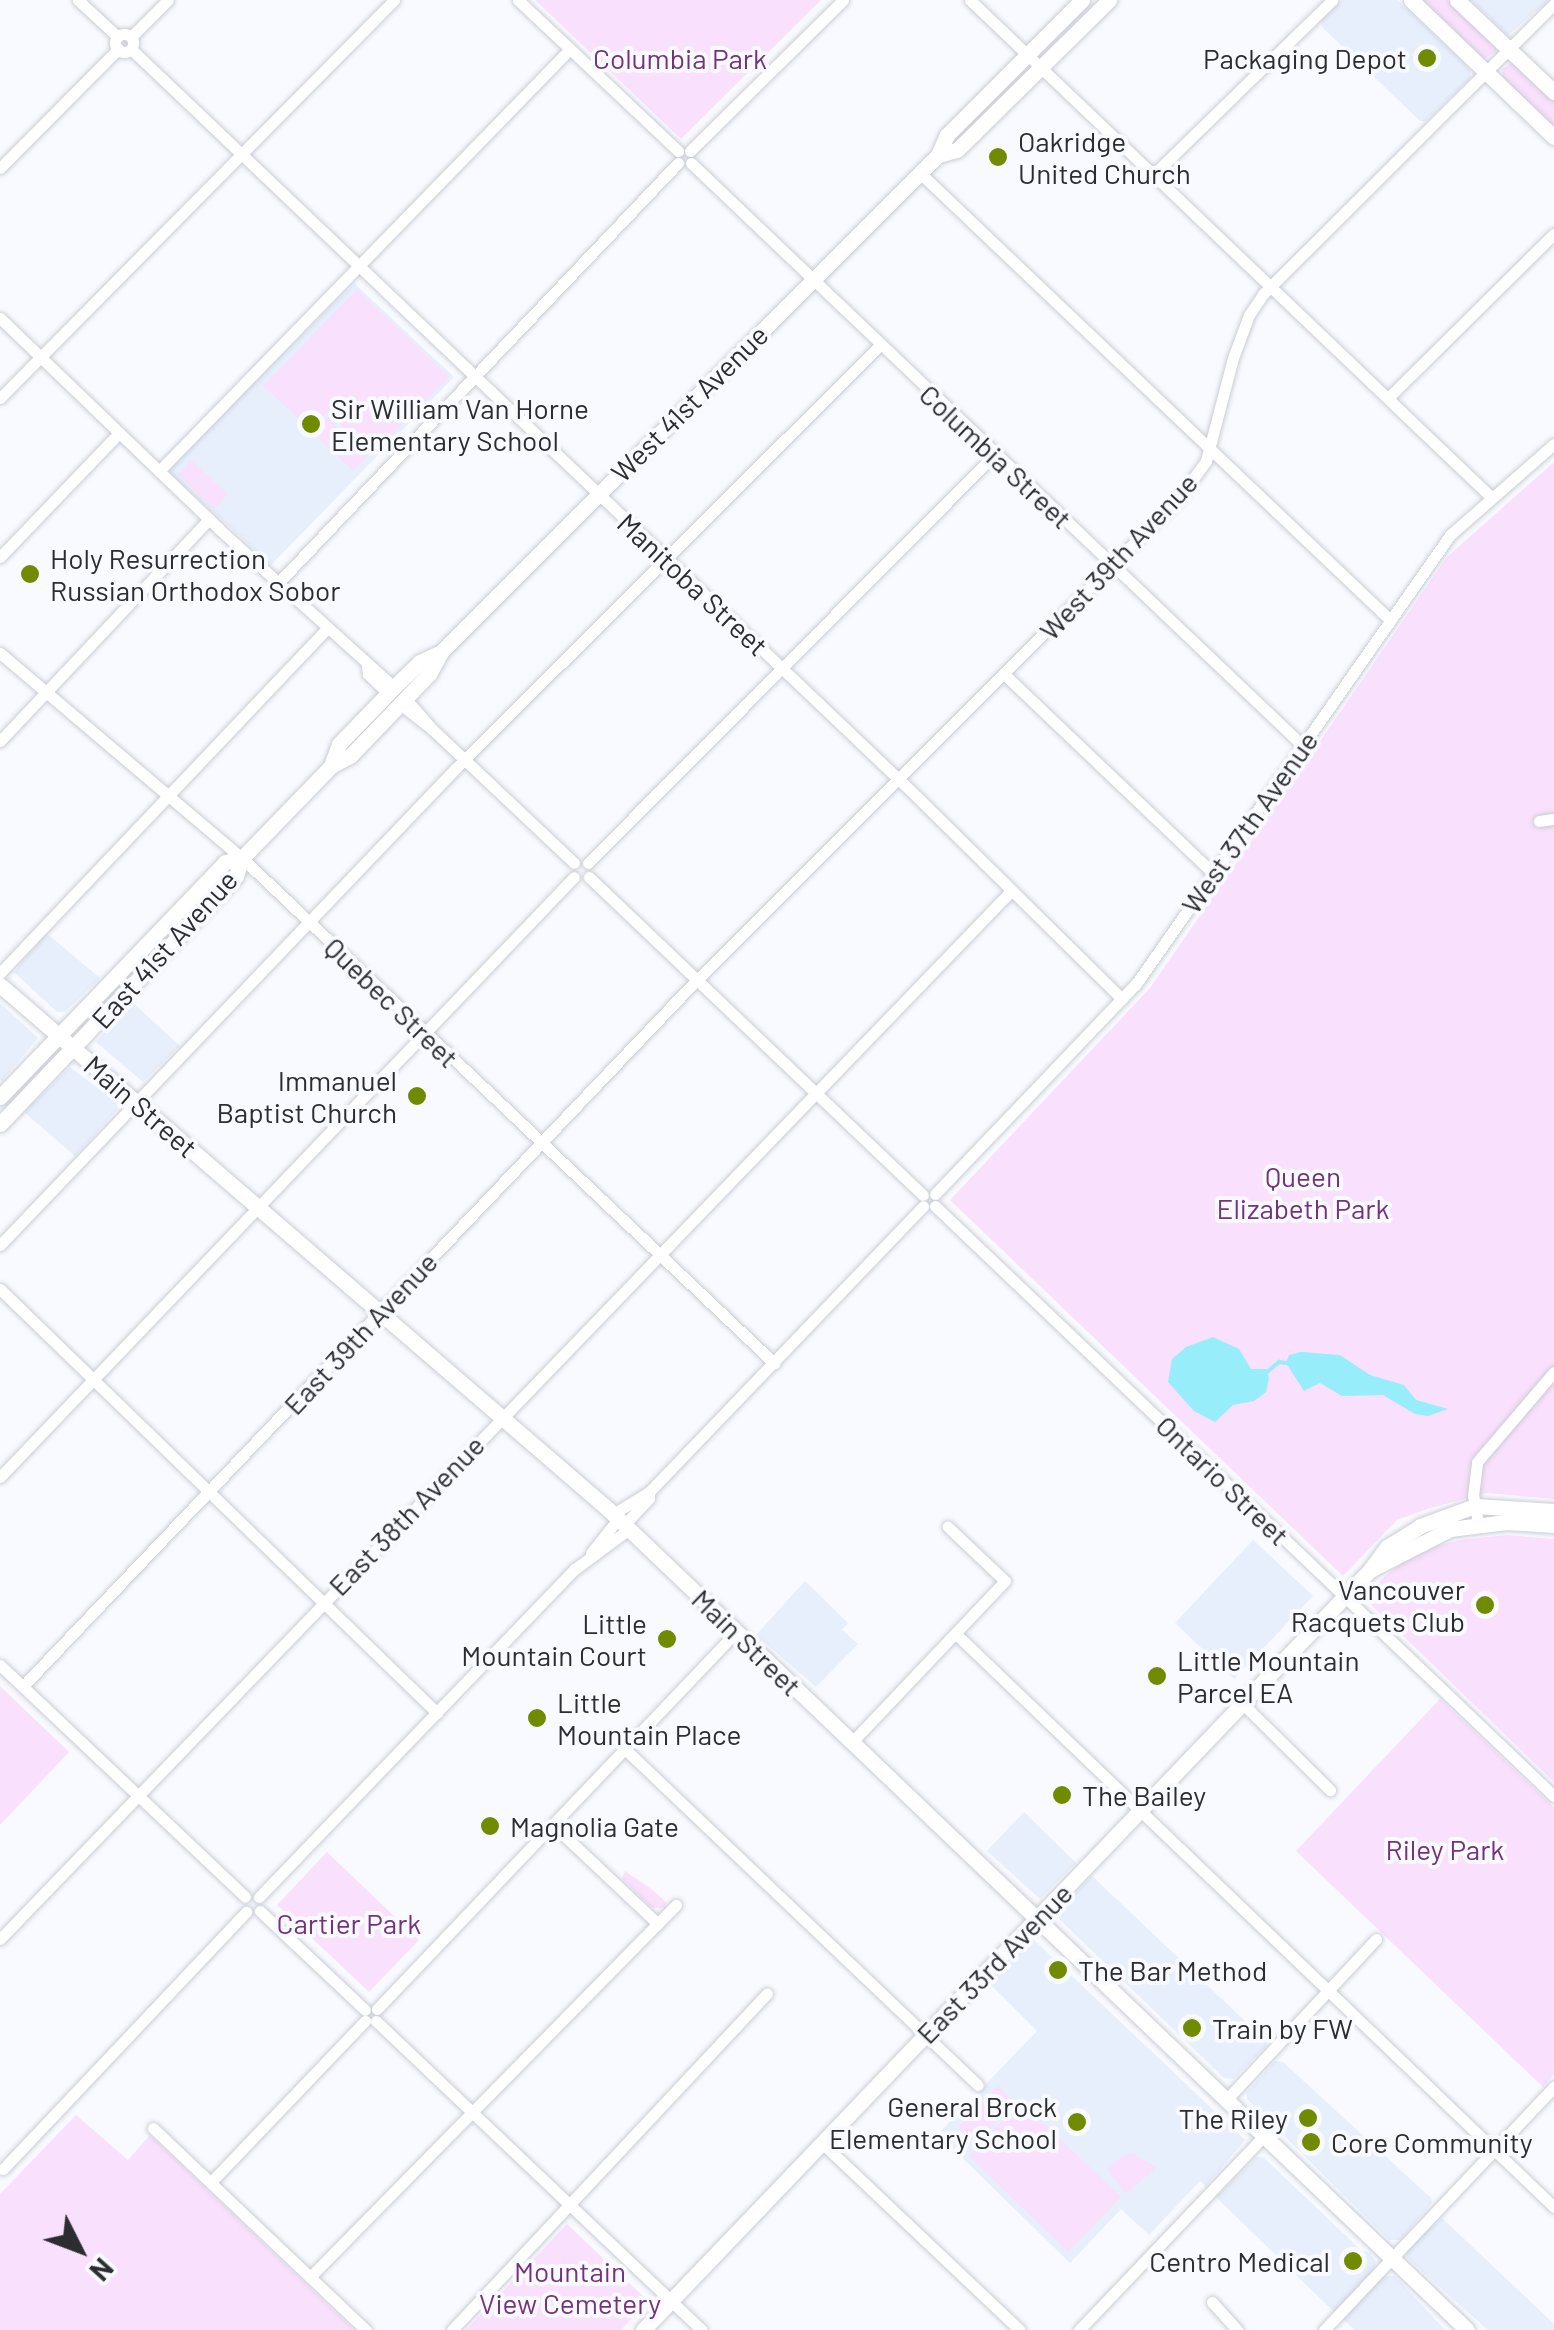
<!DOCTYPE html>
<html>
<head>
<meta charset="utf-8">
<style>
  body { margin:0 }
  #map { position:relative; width:1554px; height:2330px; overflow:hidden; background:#f8faff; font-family:Barlow,sans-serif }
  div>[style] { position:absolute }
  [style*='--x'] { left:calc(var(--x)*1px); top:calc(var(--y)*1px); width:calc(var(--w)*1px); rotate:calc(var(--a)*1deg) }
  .built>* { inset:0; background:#e7eefc }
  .green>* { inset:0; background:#f9e0fc }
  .water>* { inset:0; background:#98edfa }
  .stream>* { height:4px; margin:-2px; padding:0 2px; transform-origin:2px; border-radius:2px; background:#98edfa }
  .roads { filter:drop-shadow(0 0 2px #cacdd4) drop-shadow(0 0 2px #cacdd4) }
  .street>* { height:11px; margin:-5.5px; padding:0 5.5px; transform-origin:5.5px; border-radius:5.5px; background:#fff }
  .street>.ring { margin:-5.5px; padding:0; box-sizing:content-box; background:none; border:11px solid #fff; border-radius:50% }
  .secondary>* { height:15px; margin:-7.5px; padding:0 7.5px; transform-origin:7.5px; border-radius:7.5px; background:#fff }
  .dots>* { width:28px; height:28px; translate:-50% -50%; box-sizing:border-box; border:5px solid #f8faff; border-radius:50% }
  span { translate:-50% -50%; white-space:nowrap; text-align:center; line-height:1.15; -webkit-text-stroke:8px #f8faff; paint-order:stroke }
  .park-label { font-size:28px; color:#74327c }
  .poi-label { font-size:28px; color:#2c2d30 }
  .right { translate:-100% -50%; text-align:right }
  .left { translate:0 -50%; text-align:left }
  .street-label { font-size:28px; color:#2c2d30 }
  .north { position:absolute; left:30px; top:2200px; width:100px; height:100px; -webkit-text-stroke:8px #f8faff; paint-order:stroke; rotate:132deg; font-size:28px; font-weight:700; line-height:40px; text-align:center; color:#2c2d30 }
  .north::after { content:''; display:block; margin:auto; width:35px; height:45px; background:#2c2d30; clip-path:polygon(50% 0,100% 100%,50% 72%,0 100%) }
</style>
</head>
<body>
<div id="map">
  <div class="built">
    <i style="clip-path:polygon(1342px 0,1397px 0,1470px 69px,1471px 77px,1425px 122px,1419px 120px,1322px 27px,1321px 21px)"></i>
    <i style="clip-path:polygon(1471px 0,1549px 0,1508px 35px)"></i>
    <i style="clip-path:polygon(354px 283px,454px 377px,271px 565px,167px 470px)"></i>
    <i style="clip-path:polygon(46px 933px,100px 978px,65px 1012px,57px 1012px,14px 972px)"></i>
    <i style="clip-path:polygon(131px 1001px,180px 1046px,143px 1082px,96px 1042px)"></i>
    <i style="clip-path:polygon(0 1003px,38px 1038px,2px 1081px,0 1080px)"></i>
    <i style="clip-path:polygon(70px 1067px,116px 1102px,118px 1109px,75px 1156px,24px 1112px)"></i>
    <i style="clip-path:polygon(1253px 1540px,1313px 1596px,1234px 1679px,1175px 1623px)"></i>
    <i style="clip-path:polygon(805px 1581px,848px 1623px,842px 1630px,858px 1644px,816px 1687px,756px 1635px)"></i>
    <i style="clip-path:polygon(1024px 1812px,1076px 1863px,1040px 1899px,987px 1851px)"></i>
    <i style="clip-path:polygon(1092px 1876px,1264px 2039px,1268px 2045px,1233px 2079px,1224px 2078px,1059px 1919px,1060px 1909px)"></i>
    <i style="clip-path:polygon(1034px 1940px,1245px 2140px,1206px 2186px,1200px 2181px,1149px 2235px,1121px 2209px,1070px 2263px,938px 2134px,1037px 2031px,989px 1983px)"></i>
    <i style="clip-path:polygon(1275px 2061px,1283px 2062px,1431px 2198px,1432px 2203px,1400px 2240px,1389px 2240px,1247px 2099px,1247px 2092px)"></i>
    <i style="clip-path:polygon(1256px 2157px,1263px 2157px,1361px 2250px,1370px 2253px,1376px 2262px,1374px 2270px,1381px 2276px,1395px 2276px,1445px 2330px,1355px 2330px,1326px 2304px,1216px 2197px)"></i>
    <i style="clip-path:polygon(1442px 2218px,1554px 2324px,1554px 2330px,1488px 2330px,1416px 2266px,1407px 2257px,1407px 2249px)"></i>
  </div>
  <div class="green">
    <i style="clip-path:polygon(535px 0,821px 0,681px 139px)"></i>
    <i style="clip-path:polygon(1422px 0,1449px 0,1496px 43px,1496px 52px,1484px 59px)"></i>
    <i style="clip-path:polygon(1513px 62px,1554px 100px,1554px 126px,1503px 78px,1502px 69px)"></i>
    <i style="clip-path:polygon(357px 289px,449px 377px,372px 455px,328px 412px,309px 428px,263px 386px)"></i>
    <i style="clip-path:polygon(326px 417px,367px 456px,353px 471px,312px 432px)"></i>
    <i style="clip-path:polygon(191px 460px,228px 494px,214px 509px,178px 474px)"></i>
    <i style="clip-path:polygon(1554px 462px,1554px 1499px,1487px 1493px,1430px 1508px,1397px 1520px,1343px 1576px,950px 1200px,1150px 988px,1447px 557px)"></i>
    <i style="clip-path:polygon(1507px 1535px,1554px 1539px,1554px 1782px,1362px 1596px,1414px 1552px,1460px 1540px)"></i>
    <i style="clip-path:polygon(0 1686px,69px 1752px,0 1825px)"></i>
    <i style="clip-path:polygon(1440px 1699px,1554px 1807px,1554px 2074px,1543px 2087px,1296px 1851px)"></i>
    <i style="clip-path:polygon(327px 1852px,419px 1940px,369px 1992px,277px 1905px)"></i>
    <i style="clip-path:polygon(625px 1871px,654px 1891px,666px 1902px,665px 1908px,652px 1908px,622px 1879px)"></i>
    <i style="clip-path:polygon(998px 2086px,1015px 2103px,976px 2144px,958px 2127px)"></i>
    <i style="clip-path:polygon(1021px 2102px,1121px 2197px,1068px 2252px,969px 2156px)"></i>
    <i style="clip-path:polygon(76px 2115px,128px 2160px,150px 2135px,354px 2330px,0 2330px,0 2194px)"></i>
    <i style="clip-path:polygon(1133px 2153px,1156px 2168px,1126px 2193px,1107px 2170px,1121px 2157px)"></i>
    <i style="clip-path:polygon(567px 2224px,648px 2301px,621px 2330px,466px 2330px)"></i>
  </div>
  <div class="water">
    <i style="clip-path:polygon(1213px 1337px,1239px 1349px,1251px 1369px,1266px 1369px,1269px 1378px,1266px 1392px,1254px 1401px,1233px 1405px,1215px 1422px,1194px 1411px,1168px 1382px,1172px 1359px,1186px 1347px)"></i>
    <i style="clip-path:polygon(1301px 1352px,1340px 1355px,1370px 1375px,1404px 1385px,1416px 1400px,1448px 1409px,1428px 1416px,1415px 1414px,1383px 1395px,1342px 1396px,1320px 1383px,1304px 1391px,1286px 1363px,1289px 1355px)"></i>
  </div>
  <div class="stream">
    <i style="--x:1267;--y:1372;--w:16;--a:-40"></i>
    <i style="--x:1279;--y:1362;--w:7;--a:8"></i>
  </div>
  <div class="roads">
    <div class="street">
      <i style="--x:78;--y:0;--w:54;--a:42.8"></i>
      <i style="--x:518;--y:0;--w:220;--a:43.3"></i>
      <i style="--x:970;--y:0;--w:721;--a:43.65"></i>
      <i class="ring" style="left:115px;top:34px;width:7px;height:7px"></i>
      <i style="--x:131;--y:37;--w:52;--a:-45"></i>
      <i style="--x:131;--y:49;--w:1074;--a:43.57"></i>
      <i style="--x:909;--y:789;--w:299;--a:44.6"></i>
      <i style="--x:690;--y:151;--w:215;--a:-44.6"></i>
      <i style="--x:691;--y:163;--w:845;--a:43.61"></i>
      <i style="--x:0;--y:168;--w:168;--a:-45.2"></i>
      <i style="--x:920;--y:173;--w:647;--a:43.56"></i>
      <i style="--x:1154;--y:174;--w:249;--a:-44.3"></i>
      <i style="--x:0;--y:318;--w:304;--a:43.9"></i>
      <i style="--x:219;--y:529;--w:236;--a:42.1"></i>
      <i style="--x:0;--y:398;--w:560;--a:-45.29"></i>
      <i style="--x:1388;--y:398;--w:233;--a:-44.7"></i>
      <i style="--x:159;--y:471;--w:589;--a:-45.76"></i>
      <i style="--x:0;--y:557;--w:172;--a:-46.2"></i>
      <i style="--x:278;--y:583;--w:580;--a:-46.4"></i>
      <i style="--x:0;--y:653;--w:317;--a:40.3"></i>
      <i style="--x:242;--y:858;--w:734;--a:43.51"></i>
      <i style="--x:367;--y:666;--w:8;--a:83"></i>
      <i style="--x:368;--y:674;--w:28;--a:44"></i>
      <i style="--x:1004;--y:674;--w:287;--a:43.6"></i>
      <i style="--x:405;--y:698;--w:41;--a:48.9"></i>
      <i style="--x:432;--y:729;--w:195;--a:43.3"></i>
      <i style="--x:400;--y:704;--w:41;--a:38"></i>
      <i style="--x:0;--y:741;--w:305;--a:-46.7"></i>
      <i style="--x:1539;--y:821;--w:15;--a:-8"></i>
      <i style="--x:588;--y:863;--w:576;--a:-45.14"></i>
      <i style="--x:589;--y:877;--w:461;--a:43.6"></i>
      <i style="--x:0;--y:973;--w:475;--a:-46.5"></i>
      <i style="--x:935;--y:1194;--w:291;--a:-46.3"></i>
      <i style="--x:1136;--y:984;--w:548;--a:-55.03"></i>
      <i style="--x:1450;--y:535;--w:138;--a:-41.2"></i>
      <i style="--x:935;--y:1206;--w:855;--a:43.63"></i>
      <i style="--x:0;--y:1245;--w:660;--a:-46.29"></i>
      <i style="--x:456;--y:768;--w:598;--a:-44.93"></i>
      <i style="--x:0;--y:1289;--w:609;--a:44.13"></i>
      <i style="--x:0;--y:1477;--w:830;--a:-46.27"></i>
      <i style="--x:613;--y:1514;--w:42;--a:-31.4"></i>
      <i style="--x:649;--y:1492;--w:396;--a:-46.2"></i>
      <i style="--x:1478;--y:1523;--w:27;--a:-100"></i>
      <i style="--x:1473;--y:1496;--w:34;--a:-83"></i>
      <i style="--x:1477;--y:1462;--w:118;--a:-49.5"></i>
      <i style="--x:624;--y:1525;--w:37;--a:-47"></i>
      <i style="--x:649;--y:1498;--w:6;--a:-90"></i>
      <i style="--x:591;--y:1553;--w:43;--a:-51.5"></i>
      <i style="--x:956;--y:1634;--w:828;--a:43.78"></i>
      <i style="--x:0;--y:1665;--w:337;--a:43.4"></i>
      <i style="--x:23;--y:1686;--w:963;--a:-46.35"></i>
      <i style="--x:688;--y:989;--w:696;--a:-45"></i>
      <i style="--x:1180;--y:497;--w:44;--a:-54.2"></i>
      <i style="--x:1206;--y:461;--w:106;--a:-75.3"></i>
      <i style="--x:1233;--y:358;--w:46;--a:-69.6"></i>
      <i style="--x:1249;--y:315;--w:25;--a:-56"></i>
      <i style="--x:1263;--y:294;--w:411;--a:-44.9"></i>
      <i style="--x:1242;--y:1703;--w:124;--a:44.7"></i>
      <i style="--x:852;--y:1742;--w:222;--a:-46.5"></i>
      <i style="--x:1005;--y:1581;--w:79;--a:-136.5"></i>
      <i style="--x:625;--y:1749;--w:487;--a:43.6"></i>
      <i style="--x:553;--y:1825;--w:144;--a:43.3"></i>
      <i style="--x:259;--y:1897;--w:455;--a:-46.1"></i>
      <i style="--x:575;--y:1569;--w:67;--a:-36.5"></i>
      <i style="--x:260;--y:1911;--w:144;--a:43.3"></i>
      <i style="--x:0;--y:1939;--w:1456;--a:-46.03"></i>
      <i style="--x:377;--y:2009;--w:521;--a:-46.4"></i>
      <i style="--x:376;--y:2021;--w:449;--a:43.5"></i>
      <i style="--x:1226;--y:2100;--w:220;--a:-47"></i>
      <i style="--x:153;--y:2128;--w:294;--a:43.5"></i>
      <i style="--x:822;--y:2143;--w:272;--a:43.4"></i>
      <i style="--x:3;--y:2169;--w:354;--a:-46.6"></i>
      <i style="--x:211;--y:2182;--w:223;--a:-46.3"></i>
      <i style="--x:310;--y:2277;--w:522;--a:-45.47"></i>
      <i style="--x:1212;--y:2302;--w:38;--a:48"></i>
      <i style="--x:452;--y:2330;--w:461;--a:-46.9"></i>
      <i style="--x:1079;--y:2330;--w:268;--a:-46.4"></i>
      <i style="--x:1324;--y:2330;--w:335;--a:-46.6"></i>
    </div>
    <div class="secondary">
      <i style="--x:1411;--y:0;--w:198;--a:43.8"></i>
      <i style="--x:1457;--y:0;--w:134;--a:43.5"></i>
      <i style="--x:938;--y:155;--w:20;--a:-15"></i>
      <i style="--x:957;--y:150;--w:214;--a:-44.6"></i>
      <i style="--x:331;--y:766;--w:23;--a:-70"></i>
      <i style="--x:339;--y:744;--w:79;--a:-46"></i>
      <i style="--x:394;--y:687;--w:36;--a:-44"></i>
      <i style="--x:420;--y:662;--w:23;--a:-25"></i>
      <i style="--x:0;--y:985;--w:803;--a:40.76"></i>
      <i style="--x:608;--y:1509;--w:1188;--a:43.7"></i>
      <i style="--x:0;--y:1097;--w:325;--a:-46.2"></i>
      <i style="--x:225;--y:862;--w:17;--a:-13"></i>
      <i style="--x:0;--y:1124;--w:342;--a:-46.4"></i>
      <i style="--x:236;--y:876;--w:19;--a:-72"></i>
      <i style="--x:242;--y:858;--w:128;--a:-45.9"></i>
      <i style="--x:331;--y:766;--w:21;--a:-28"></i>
      <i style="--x:350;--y:756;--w:114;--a:-46.1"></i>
      <i style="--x:429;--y:674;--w:25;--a:-61"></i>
      <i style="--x:441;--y:652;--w:703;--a:-45"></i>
      <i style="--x:938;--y:155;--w:22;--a:-66"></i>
      <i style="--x:947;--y:135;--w:191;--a:-45"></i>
      <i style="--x:1370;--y:1570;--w:90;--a:-27.1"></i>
      <i style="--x:1450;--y:1529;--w:57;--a:-7"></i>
      <i style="--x:1507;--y:1522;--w:47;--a:3.7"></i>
      <i style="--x:643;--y:2330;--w:1052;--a:-46.27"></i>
      <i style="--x:1370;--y:1570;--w:29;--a:-54"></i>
      <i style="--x:1387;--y:1547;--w:39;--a:-32"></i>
      <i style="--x:1420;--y:1526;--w:59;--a:-20"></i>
      <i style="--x:1475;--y:1506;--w:79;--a:3.6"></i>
    </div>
  </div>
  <div class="dots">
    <i style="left:1427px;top:58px;background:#718b01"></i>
    <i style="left:998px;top:157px;background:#718b01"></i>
    <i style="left:311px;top:424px;background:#718b01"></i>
    <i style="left:30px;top:574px;background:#718b01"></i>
    <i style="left:417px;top:1096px;background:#718b01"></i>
    <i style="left:1485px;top:1605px;background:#718b01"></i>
    <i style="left:667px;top:1639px;background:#718b01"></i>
    <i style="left:1157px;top:1676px;background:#718b01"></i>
    <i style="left:537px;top:1718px;background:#718b01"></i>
    <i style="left:1062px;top:1795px;background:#718b01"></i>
    <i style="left:490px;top:1826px;background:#718b01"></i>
    <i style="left:1058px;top:1970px;background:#718b01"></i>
    <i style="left:1192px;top:2028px;background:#718b01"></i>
    <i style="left:1308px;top:2118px;background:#718b01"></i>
    <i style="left:1077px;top:2122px;background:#718b01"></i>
    <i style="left:1311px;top:2142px;background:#718b01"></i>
    <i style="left:1353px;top:2261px;background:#718b01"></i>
  </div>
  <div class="park-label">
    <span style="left:680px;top:58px">Columbia Park</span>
    <span style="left:1303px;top:1192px">Queen<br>Elizabeth Park</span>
    <span style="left:1445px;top:1849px">Riley Park</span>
    <span style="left:349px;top:1923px">Cartier Park</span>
    <span style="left:570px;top:2287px">Mountain<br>View Cemetery</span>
  </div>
  <div class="poi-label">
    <span class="right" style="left:1407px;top:58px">Packaging Depot</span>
    <span class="left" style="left:1018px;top:157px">Oakridge<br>United Church</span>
    <span class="left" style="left:331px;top:424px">Sir William Van Horne<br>Elementary School</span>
    <span class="left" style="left:50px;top:574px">Holy Resurrection<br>Russian Orthodox Sobor</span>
    <span class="right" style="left:397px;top:1096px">Immanuel<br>Baptist Church</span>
    <span class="right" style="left:1465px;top:1605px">Vancouver<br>Racquets Club</span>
    <span class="right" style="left:647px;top:1639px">Little<br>Mountain Court</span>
    <span class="left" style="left:1177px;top:1676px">Little Mountain<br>Parcel EA</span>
    <span class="left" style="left:557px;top:1718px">Little<br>Mountain Place</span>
    <span class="left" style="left:1082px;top:1795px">The Bailey</span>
    <span class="left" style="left:510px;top:1826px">Magnolia Gate</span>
    <span class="left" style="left:1078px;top:1970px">The Bar Method</span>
    <span class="left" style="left:1212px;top:2028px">Train by FW</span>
    <span class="right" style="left:1057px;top:2122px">General Brock<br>Elementary School</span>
    <span class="right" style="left:1288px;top:2118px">The Riley</span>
    <span class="left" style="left:1331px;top:2142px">Core Community</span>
    <span class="right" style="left:1330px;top:2261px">Centro Medical</span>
  </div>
  <div class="street-label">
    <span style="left:689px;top:403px;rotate:-45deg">West 41st Avenue</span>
    <span style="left:996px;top:456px;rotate:43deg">Columbia Street</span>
    <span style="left:1118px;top:556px;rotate:-47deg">West 39th Avenue</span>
    <span style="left:693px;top:584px;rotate:43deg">Manitoba Street</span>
    <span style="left:1249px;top:822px;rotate:-55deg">West 37th Avenue</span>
    <span style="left:164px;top:949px;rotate:-48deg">East 41st Avenue</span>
    <span style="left:392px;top:1002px;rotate:44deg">Quebec Street</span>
    <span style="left:141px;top:1106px;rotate:41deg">Main Street</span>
    <span style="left:360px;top:1333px;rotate:-47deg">East 39th Avenue</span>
    <span style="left:1223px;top:1480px;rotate:44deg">Ontario Street</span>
    <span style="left:406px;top:1515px;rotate:-46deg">East 38th Avenue</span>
    <span style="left:747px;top:1642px;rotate:44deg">Main Street</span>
    <span style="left:994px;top:1963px;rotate:-46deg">East 33rd Avenue</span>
  </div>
  <div class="north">N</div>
</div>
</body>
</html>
